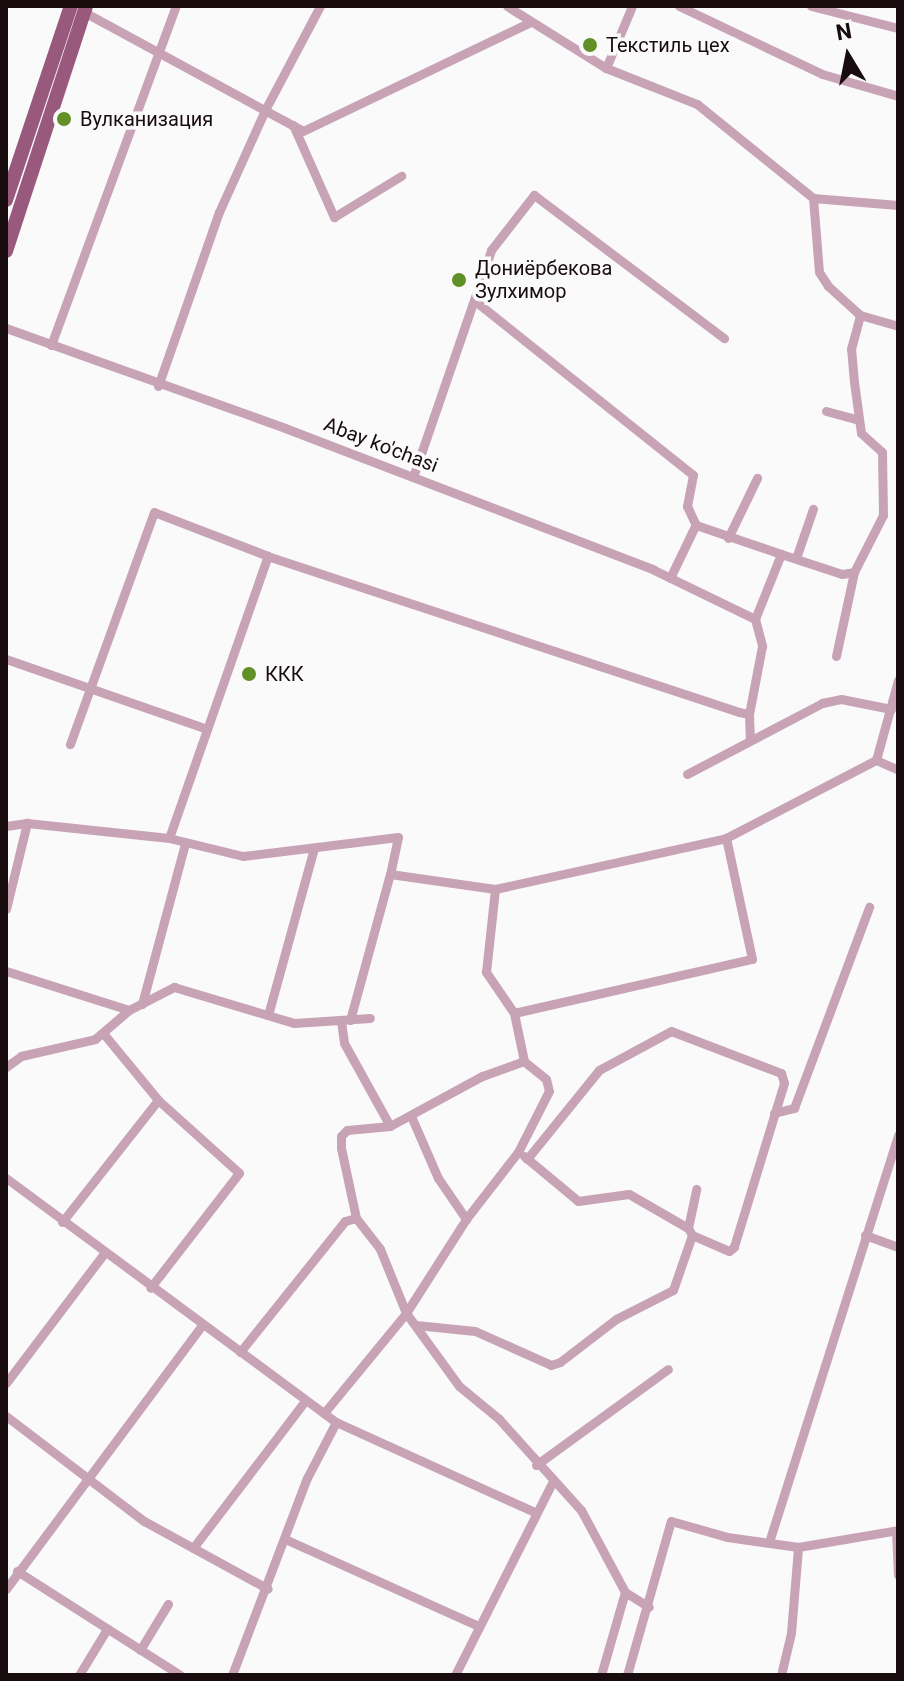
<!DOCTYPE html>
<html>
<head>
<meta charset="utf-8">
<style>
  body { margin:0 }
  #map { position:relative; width:904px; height:1681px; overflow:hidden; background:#fafafa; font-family:Roboto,sans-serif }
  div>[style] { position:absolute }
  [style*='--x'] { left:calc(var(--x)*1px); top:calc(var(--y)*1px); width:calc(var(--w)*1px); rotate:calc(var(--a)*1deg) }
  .minor>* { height:9px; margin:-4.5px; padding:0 4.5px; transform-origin:4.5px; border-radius:4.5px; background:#c8a3b6 }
  .primary>* { height:14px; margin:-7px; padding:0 7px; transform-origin:7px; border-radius:7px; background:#99597d }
  .dots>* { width:22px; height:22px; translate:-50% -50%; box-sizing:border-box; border:4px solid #fafafa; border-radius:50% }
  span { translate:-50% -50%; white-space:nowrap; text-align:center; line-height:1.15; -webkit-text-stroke:7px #fafafa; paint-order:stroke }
  .poi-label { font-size:20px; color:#190c0e }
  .left { translate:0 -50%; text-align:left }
  .street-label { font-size:20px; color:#190c0e }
  .frame { position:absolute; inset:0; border:8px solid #190c0e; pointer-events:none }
  .north { position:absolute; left:808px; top:16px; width:80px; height:80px; -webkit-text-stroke:6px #fafafa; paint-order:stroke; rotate:350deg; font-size:22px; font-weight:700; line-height:32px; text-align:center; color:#190c0e }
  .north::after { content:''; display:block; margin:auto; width:28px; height:36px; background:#190c0e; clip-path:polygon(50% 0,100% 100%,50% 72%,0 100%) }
</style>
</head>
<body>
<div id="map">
  <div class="minor">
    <i style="--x:507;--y:6;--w:117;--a:32.1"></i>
    <i style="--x:606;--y:68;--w:98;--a:21.6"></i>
    <i style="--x:697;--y:104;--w:149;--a:39"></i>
    <i style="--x:813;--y:198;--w:74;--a:85.4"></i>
    <i style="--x:819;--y:272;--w:17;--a:57"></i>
    <i style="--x:828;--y:286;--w:43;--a:42.2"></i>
    <i style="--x:860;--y:315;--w:40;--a:16"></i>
    <i style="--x:679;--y:6;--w:158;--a:25.4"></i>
    <i style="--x:822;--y:74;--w:79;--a:16.1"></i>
    <i style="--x:811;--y:6;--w:90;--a:14.2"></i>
    <i style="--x:84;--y:12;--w:249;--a:28.5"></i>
    <i style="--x:303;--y:131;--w:252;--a:-25.6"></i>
    <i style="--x:606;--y:68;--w:67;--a:-67.2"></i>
    <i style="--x:293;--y:125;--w:101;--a:66"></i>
    <i style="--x:334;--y:217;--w:79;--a:-31.5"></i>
    <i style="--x:813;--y:198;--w:85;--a:4.7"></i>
    <i style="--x:475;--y:301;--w:279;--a:38.6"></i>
    <i style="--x:693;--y:475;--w:32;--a:101"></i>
    <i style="--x:687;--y:506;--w:21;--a:65"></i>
    <i style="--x:696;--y:525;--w:90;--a:18.8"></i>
    <i style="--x:6;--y:328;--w:296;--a:19.7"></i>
    <i style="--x:285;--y:428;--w:395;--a:21"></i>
    <i style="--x:654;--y:570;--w:112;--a:25.9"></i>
    <i style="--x:755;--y:619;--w:28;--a:75"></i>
    <i style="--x:762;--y:646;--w:69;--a:100.8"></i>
    <i style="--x:749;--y:714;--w:10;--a:-169"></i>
    <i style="--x:739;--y:712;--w:496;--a:-161.7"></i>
    <i style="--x:268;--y:556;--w:122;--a:-158.9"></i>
    <i style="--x:154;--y:512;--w:247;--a:109.9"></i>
    <i style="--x:51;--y:345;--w:361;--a:-69.8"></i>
    <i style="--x:158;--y:386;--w:184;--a:-70.7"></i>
    <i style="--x:219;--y:212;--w:112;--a:-65.7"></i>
    <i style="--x:265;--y:110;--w:118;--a:-62.1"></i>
    <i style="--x:826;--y:411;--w:34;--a:15"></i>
    <i style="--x:413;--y:477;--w:240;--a:-71"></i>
    <i style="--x:491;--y:250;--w:70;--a:-52"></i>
    <i style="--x:534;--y:195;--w:238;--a:37"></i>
    <i style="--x:728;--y:538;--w:67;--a:-64.2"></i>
    <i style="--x:796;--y:558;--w:52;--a:-70.9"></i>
    <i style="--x:670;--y:578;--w:60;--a:-64.3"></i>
    <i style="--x:755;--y:619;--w:70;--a:-68.2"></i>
    <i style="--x:781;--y:554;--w:64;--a:18.2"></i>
    <i style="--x:842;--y:574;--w:12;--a:-9"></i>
    <i style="--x:836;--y:656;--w:86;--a:-77.9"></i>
    <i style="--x:854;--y:572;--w:64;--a:-63"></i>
    <i style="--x:883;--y:515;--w:63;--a:-90.9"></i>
    <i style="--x:882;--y:452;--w:28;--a:-138"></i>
    <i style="--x:861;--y:433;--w:51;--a:-97.8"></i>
    <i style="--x:854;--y:382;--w:33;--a:-95"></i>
    <i style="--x:851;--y:349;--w:35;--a:-75"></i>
    <i style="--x:6;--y:659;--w:213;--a:19.2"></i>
    <i style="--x:749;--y:714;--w:26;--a:88"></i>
    <i style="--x:876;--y:760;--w:83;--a:-74.6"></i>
    <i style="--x:687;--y:774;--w:153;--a:-27.7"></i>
    <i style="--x:822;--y:703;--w:19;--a:-12"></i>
    <i style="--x:841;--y:699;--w:51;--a:11.3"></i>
    <i style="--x:6;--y:826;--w:21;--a:-8"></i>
    <i style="--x:27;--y:823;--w:143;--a:6"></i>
    <i style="--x:169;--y:838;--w:76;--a:13.7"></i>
    <i style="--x:243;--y:856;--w:156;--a:-7"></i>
    <i style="--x:398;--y:837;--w:38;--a:102"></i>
    <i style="--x:390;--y:874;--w:106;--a:8.1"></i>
    <i style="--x:495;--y:889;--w:237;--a:-12.4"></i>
    <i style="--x:726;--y:838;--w:169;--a:-27.5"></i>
    <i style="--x:876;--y:760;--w:24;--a:24"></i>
    <i style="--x:169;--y:838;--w:299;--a:-70.7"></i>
    <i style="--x:6;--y:909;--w:89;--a:-76.3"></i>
    <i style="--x:6;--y:971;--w:129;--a:17.6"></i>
    <i style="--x:142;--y:1004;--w:166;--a:-75"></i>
    <i style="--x:514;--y:1013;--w:244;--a:-12.8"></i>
    <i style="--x:752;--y:959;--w:124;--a:-102.1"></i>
    <i style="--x:268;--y:1015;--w:173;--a:-74.6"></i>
    <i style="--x:350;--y:1020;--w:151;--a:-74.7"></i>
    <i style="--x:341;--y:1021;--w:22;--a:82"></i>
    <i style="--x:344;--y:1043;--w:95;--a:61"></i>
    <i style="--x:103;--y:1033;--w:87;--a:50.6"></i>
    <i style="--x:524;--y:1061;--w:45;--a:160.3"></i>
    <i style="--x:482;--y:1076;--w:105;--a:151.5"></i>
    <i style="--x:390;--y:1126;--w:43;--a:174.7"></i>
    <i style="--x:347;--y:1130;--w:8;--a:135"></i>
    <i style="--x:341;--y:1136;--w:12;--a:90"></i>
    <i style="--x:341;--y:1148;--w:72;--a:77.9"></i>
    <i style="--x:356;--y:1218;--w:39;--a:52"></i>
    <i style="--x:380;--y:1249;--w:69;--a:67.9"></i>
    <i style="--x:406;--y:1313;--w:90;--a:54"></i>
    <i style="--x:459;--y:1386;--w:52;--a:39.5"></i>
    <i style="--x:499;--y:1419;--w:122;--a:48"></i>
    <i style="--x:581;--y:1510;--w:93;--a:61.8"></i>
    <i style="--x:625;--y:1592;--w:28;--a:32"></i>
    <i style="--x:6;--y:1067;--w:19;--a:-36"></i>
    <i style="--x:21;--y:1056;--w:76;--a:-12.9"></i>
    <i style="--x:95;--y:1039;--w:45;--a:-40.5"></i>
    <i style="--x:129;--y:1010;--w:51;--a:-27.1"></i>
    <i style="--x:174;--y:987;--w:125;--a:16.7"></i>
    <i style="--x:294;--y:1023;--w:76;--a:-3.8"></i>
    <i style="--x:774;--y:1113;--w:21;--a:-14"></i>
    <i style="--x:794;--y:1108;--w:215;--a:-69.5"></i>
    <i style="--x:411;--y:1116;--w:68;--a:66.5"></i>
    <i style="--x:438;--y:1178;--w:50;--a:55.7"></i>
    <i style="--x:524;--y:1156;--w:70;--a:39.8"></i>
    <i style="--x:578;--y:1201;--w:51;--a:-7.8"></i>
    <i style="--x:629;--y:1194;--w:68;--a:30"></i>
    <i style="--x:527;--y:1159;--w:114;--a:-51"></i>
    <i style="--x:599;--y:1070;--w:82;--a:-28.4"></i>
    <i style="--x:671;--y:1031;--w:118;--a:20.9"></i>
    <i style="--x:781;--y:1073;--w:10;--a:73"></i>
    <i style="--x:784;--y:1083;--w:171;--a:107"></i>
    <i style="--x:734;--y:1247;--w:6;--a:141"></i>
    <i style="--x:729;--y:1251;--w:40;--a:-156.6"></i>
    <i style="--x:6;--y:1178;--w:410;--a:36.5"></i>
    <i style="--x:336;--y:1422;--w:217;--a:24.4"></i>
    <i style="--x:62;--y:1222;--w:155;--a:-51.8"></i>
    <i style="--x:158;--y:1100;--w:109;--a:42"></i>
    <i style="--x:239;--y:1173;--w:145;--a:127.7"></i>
    <i style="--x:865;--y:1235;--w:35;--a:20"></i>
    <i style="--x:416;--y:1325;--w:59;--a:5.8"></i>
    <i style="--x:475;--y:1331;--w:83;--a:24.1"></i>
    <i style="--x:551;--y:1365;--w:9;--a:-18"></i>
    <i style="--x:560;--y:1362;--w:71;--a:-37.5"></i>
    <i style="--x:616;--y:1319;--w:64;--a:-27"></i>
    <i style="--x:673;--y:1290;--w:58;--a:-70.9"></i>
    <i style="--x:692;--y:1235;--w:8;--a:-120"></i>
    <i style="--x:688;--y:1228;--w:40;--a:-78"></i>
    <i style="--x:240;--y:1352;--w:168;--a:-51.3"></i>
    <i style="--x:345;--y:1221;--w:11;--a:-15"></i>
    <i style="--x:6;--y:1383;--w:164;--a:-52.9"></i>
    <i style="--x:324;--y:1413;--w:129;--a:-50.6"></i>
    <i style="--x:406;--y:1313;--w:112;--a:-57.4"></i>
    <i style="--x:466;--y:1219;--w:85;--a:-52.2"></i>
    <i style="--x:518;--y:1152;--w:68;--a:-63.1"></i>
    <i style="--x:549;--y:1091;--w:12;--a:-104"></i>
    <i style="--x:546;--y:1079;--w:28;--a:-141"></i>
    <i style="--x:524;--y:1061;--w:49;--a:-101.8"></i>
    <i style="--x:514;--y:1013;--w:50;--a:-124.3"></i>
    <i style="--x:486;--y:972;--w:83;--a:-83.8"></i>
    <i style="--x:6;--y:1416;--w:173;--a:37.3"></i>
    <i style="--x:144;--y:1521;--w:141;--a:28.7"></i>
    <i style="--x:536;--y:1465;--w:163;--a:-36"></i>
    <i style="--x:896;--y:1531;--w:44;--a:87.4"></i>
    <i style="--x:285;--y:1539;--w:213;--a:24.2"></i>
    <i style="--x:769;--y:1542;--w:427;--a:-72.4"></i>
    <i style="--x:193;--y:1548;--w:185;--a:-52.7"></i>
    <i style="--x:17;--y:1571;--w:193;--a:32.5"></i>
    <i style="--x:6;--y:1589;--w:329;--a:-53.4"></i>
    <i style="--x:140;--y:1650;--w:54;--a:-58.7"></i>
    <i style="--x:79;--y:1675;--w:54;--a:-58.7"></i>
    <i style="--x:232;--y:1675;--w:211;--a:-69.2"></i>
    <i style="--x:307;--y:1478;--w:63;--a:-62.6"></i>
    <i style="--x:455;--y:1675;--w:215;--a:-63.2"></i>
    <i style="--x:601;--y:1675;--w:86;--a:-73.9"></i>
    <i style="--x:627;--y:1675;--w:160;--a:-74.1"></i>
    <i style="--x:671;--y:1521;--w:58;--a:15.9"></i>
    <i style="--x:727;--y:1537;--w:72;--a:8"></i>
    <i style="--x:798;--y:1547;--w:101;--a:-9.6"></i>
    <i style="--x:781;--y:1675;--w:43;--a:-76.6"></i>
    <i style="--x:791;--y:1633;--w:86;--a:-85.3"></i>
  </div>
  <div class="primary">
    <i style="--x:6;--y:200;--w:205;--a:-71.5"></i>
    <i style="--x:6;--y:251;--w:258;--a:-71.9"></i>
  </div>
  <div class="dots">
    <i style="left:590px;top:45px;background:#609026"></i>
    <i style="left:64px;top:119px;background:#609026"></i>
    <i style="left:459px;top:280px;background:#609026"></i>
    <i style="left:249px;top:674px;background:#609026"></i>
  </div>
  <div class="poi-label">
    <span class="left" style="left:606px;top:45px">Текстиль цех</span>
    <span class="left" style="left:80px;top:119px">Вулканизация</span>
    <span class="left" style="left:475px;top:280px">Дониёрбекова<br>Зулхимор</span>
    <span class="left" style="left:265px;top:674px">ККК</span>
  </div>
  <div class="street-label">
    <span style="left:381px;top:445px;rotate:21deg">Abay ko'chasi</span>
  </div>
  <div class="frame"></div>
  <div class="north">N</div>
</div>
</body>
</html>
